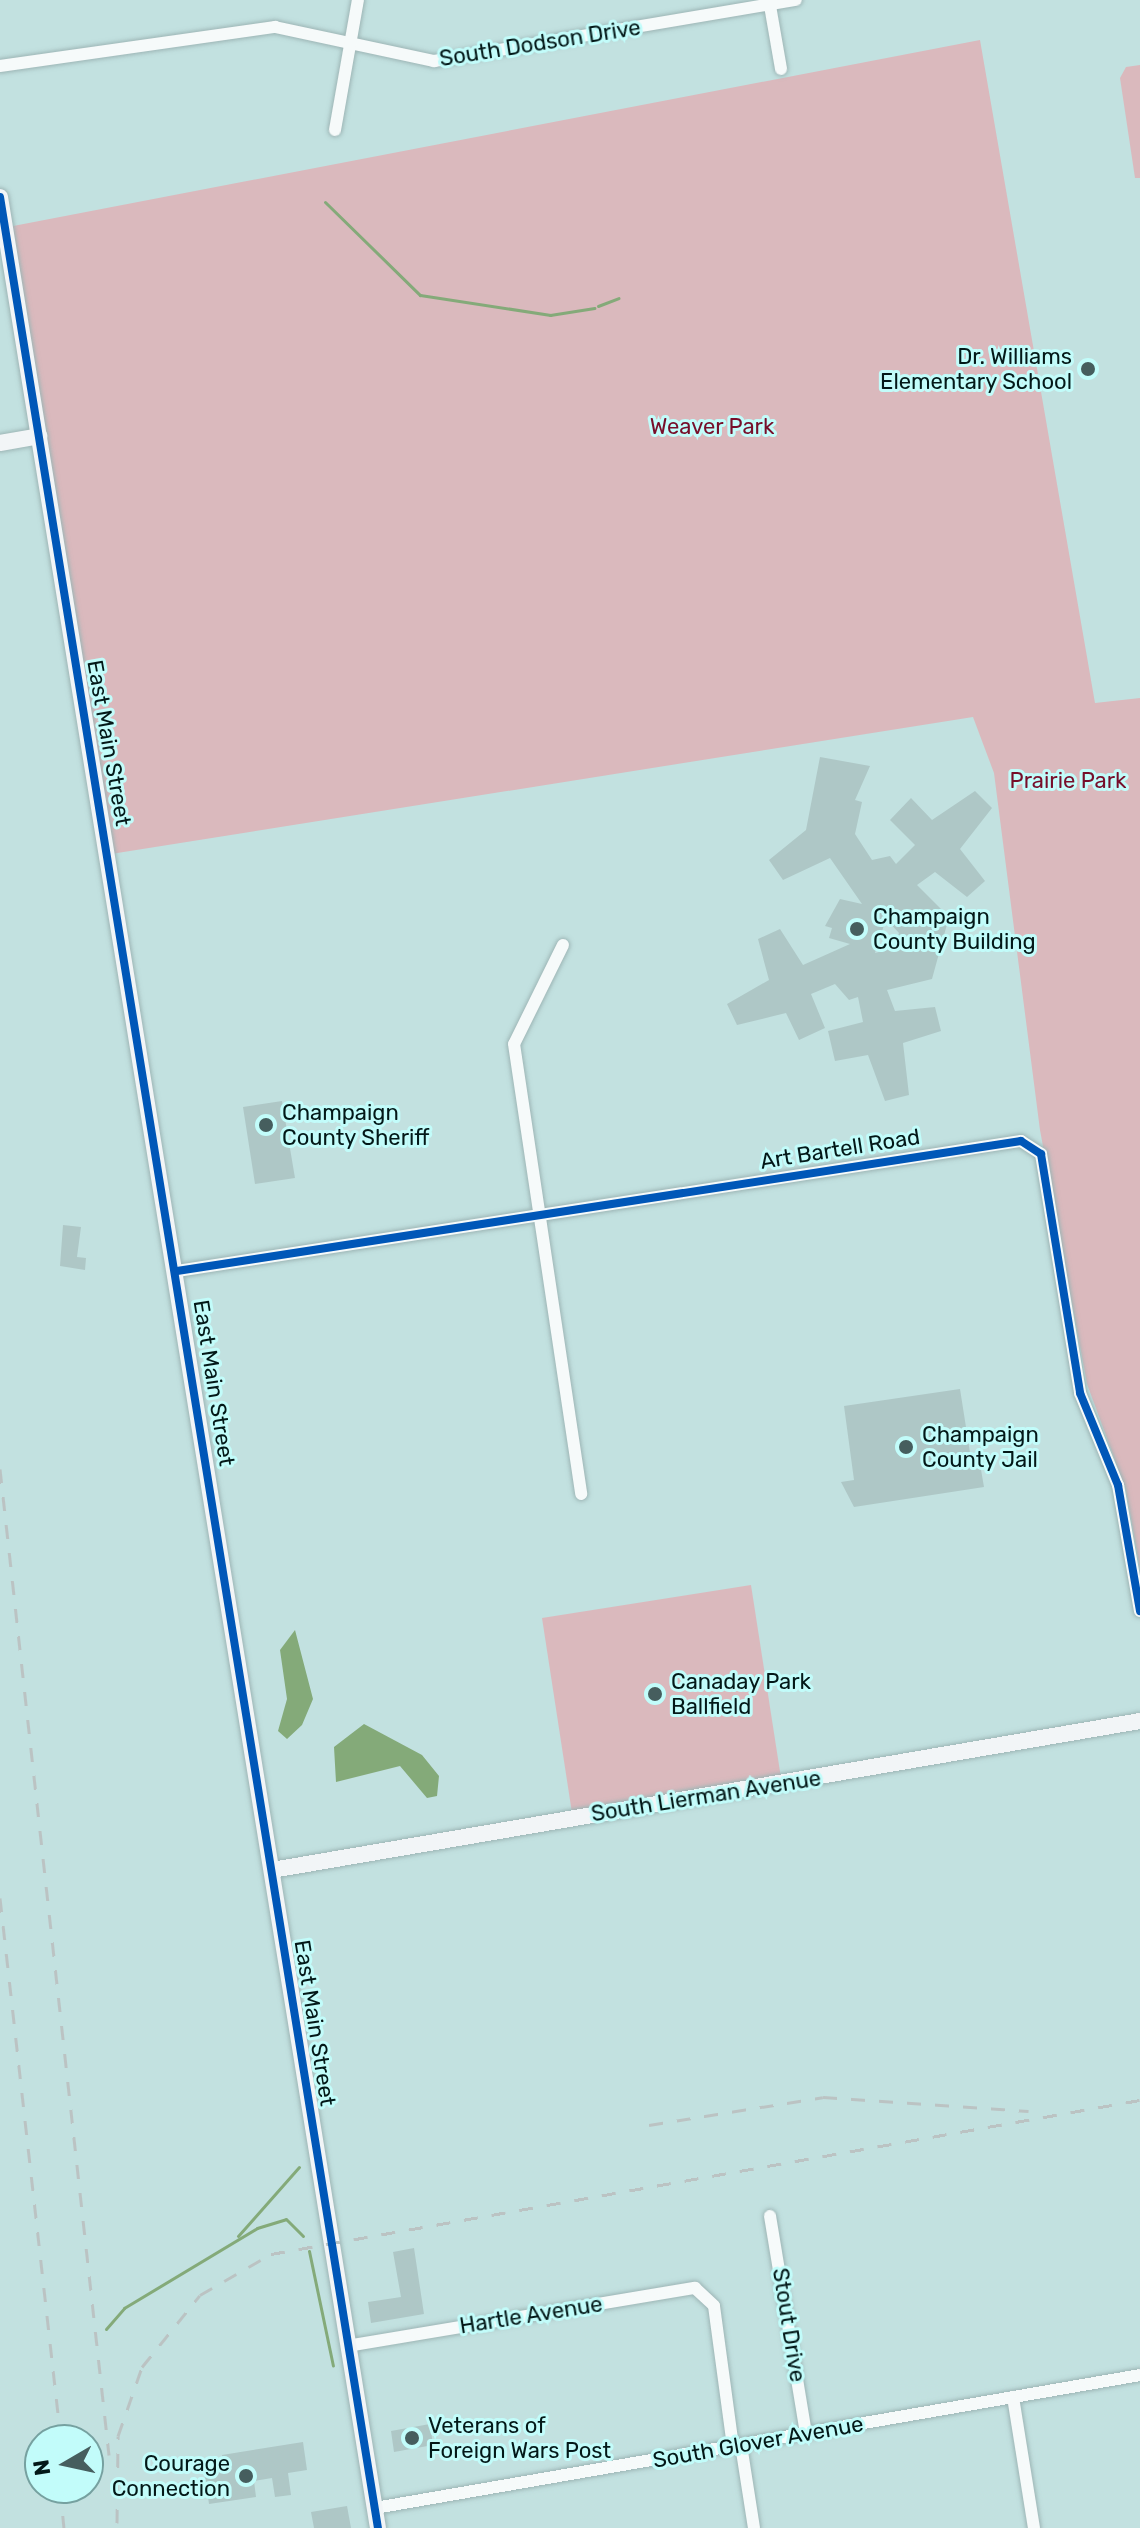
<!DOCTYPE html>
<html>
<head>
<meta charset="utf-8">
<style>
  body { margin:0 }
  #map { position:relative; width:1140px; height:2528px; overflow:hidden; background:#c2e1e0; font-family:Rubik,sans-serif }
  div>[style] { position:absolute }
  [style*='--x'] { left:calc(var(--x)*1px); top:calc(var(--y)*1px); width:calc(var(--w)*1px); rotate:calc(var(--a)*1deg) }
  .green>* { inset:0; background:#dab9bd }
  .water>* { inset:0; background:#84aa79 }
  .stream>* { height:3px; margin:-1.5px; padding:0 1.5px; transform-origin:1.5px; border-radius:1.5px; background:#84aa79 }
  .building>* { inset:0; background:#aec7c6 }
  .roads { filter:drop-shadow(0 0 2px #9db5b5) drop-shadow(0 0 2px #9db5b5) }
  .street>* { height:12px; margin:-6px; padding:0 6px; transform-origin:6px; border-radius:6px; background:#f6fafa }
  .secondary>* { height:16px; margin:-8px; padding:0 8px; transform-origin:8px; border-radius:8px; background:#f2f5f7 }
  .rail>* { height:3px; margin-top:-1.5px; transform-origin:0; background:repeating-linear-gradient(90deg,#bbc3c3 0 14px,transparent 0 28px) }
  .cycleway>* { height:8px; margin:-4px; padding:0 4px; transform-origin:4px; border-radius:4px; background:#0057b8 }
  .dots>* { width:22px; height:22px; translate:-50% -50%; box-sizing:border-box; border:4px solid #c2fcfa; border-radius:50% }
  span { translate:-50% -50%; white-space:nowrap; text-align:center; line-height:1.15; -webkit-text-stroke:6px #c2fcfa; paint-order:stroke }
  .street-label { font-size:22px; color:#031818 }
  .poi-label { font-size:22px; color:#031818 }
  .right { translate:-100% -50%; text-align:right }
  .left { translate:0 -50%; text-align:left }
  .park-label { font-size:22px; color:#770e2a }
  .north { position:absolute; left:24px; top:2424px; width:80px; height:80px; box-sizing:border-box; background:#c2fcfa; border:2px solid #76a1a0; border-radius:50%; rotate:261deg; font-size:22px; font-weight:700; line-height:32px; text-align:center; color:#031818 }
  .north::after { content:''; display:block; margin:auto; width:28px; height:36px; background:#465e5e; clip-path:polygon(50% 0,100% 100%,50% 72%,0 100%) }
</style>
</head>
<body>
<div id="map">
  <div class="green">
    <i style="clip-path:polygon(980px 40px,1095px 703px,1140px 698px,1140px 1569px,1126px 1490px,1087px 1384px,1040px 1130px,994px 773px,973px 717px,111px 854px,8px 227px)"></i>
    <i style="clip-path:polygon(1140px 65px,1140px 178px,1135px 178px,1120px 78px,1126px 67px)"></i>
    <i style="clip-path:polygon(751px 1585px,781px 1778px,572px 1813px,542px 1618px)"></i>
  </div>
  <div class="water">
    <i style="clip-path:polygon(295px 1630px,313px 1699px,302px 1725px,287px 1739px,278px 1731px,287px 1699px,280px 1650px)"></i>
    <i style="clip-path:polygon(364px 1724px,422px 1755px,439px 1776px,437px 1796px,427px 1798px,400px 1766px,336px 1782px,334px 1747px)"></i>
  </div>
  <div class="stream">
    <i style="--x:325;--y:202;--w:133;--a:44.4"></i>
    <i style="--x:420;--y:295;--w:132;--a:8.7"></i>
    <i style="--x:550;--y:315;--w:45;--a:-9"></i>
    <i style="--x:598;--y:306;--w:22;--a:-21"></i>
    <i style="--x:238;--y:2236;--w:92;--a:-48.5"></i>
    <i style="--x:309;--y:2251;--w:117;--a:78.2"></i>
    <i style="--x:106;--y:2329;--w:28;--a:-49"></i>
    <i style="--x:124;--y:2308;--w:155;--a:-31"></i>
    <i style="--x:257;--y:2228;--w:30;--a:-17"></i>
    <i style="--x:286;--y:2219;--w:24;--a:45"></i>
  </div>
  <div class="building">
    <i style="clip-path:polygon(evenodd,820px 757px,870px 766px,855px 800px,862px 802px,855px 834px,872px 860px,890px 856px,896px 864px,915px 845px,890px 820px,911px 798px,932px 820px,975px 791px,992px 808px,960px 849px,985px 881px,967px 897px,935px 872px,917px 885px,949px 917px,932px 979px,887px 990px,895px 1011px,935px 1007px,941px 1031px,903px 1043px,909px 1095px,885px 1101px,868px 1055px,835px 1061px,828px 1031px,863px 1022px,858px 997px,849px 1000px,835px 984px,811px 994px,825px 1028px,799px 1040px,786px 1013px,737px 1025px,727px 1004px,769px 980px,758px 939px,780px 929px,803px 965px,850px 944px,829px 938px,832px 928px,825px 926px,840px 899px,862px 904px,830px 858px,783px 880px,769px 860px,806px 830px,820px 757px,886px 919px,899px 933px,894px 948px,875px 953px,886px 919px)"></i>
    <i style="clip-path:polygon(282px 1101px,295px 1178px,255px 1184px,243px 1107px)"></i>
    <i style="clip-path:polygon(63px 1225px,81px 1227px,77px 1257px,86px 1258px,85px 1270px,60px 1266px)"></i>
    <i style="clip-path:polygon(960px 1389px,971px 1459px,979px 1458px,984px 1487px,854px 1507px,841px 1482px,854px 1480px,844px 1406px)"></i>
    <i style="clip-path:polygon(414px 2248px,424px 2314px,371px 2323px,368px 2302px,401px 2297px,393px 2252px)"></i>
    <i style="clip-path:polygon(430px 2424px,433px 2445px,394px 2452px,391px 2431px)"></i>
    <i style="clip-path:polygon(303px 2442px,307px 2470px,288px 2473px,291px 2495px,275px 2497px,272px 2478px,254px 2481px,256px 2497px,209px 2504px,204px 2470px,224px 2468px,222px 2455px)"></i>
    <i style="clip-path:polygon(347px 2506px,351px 2528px,314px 2528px,311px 2512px)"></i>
  </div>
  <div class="roads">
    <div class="street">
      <i style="--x:769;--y:0;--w:70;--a:80.1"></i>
      <i style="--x:0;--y:66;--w:278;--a:-8.1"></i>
      <i style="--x:275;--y:27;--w:163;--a:12.1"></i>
      <i style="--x:434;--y:61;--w:367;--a:-9.6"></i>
      <i style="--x:335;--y:130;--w:132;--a:-80"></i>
      <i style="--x:563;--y:945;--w:110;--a:116.3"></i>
      <i style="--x:514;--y:1044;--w:455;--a:81.5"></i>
      <i style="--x:177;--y:1271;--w:854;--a:-8.76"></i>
      <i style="--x:1021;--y:1141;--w:24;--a:33"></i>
      <i style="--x:1041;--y:1154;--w:242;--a:80.7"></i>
      <i style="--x:1080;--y:1393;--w:100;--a:67.6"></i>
      <i style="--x:1118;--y:1485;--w:128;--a:80.1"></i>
      <i style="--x:770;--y:2216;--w:221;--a:80.6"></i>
      <i style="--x:347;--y:2346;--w:353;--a:-9.5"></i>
      <i style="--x:695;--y:2288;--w:26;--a:43"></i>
      <i style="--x:714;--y:2306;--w:141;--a:82.3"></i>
      <i style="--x:1013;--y:2397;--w:133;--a:80.9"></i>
      <i style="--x:741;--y:2445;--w:84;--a:81.1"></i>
      <i style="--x:375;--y:2508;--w:776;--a:-9.86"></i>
    </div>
    <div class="secondary">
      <i style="--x:0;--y:197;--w:2361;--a:80.79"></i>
      <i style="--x:0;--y:443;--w:40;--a:-10"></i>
      <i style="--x:272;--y:1870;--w:881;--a:-9.74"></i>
    </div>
  </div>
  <div class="rail">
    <i style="--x:0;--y:1469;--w:992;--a:83.69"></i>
    <i style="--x:0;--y:1898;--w:545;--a:83.58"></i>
    <i style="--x:649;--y:2125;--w:176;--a:-9.1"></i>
    <i style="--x:823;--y:2097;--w:206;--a:3.9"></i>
    <i style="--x:60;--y:2488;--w:40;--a:84.3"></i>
    <i style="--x:117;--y:2523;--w:87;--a:-89.3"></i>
    <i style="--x:118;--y:2436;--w:73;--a:-70.8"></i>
    <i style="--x:142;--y:2367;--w:92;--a:-51.1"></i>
    <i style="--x:200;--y:2295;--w:82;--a:-30"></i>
    <i style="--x:271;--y:2254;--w:883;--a:-10.05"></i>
  </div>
  <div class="cycleway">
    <i style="--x:0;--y:197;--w:2361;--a:80.79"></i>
    <i style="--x:177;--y:1271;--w:854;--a:-8.76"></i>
    <i style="--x:1021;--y:1141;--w:24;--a:33"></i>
    <i style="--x:1041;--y:1154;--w:242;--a:80.7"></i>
    <i style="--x:1080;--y:1393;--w:100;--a:67.6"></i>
    <i style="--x:1118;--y:1485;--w:128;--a:80.1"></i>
  </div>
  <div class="dots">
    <i style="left:1088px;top:369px;background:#465e5e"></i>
    <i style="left:857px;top:929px;background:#465e5e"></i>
    <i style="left:266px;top:1125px;background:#465e5e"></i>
    <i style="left:906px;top:1447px;background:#465e5e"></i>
    <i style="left:655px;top:1694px;background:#465e5e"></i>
    <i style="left:412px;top:2438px;background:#465e5e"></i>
    <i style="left:246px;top:2476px;background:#465e5e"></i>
  </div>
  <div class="street-label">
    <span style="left:540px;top:43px;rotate:-9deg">South Dodson Drive</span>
    <span style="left:109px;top:743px;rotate:80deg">East Main Street</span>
    <span style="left:840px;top:1149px;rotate:-9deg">Art Bartell Road</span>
    <span style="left:214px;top:1383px;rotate:81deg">East Main Street</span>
    <span style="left:706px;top:1796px;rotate:-9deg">South Lierman Avenue</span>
    <span style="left:315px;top:2023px;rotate:81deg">East Main Street</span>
    <span style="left:531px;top:2315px;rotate:-9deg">Hartle Avenue</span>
    <span style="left:789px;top:2325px;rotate:81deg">Stout Drive</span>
    <span style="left:758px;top:2442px;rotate:-10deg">South Glover Avenue</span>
  </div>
  <div class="poi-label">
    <span class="right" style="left:1072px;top:369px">Dr. Williams<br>Elementary School</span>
    <span class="left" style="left:873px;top:929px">Champaign<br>County Building</span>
    <span class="left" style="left:282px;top:1125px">Champaign<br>County Sheriff</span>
    <span class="left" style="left:922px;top:1447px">Champaign<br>County Jail</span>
    <span class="left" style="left:671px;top:1694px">Canaday Park<br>Ballfield</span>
    <span class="left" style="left:428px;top:2438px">Veterans of<br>Foreign Wars Post</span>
    <span class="right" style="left:230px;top:2476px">Courage<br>Connection</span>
  </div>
  <div class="park-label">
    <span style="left:712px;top:427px">Weaver Park</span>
    <span style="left:1068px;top:781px">Prairie Park</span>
  </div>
  <div class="north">N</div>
</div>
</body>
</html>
